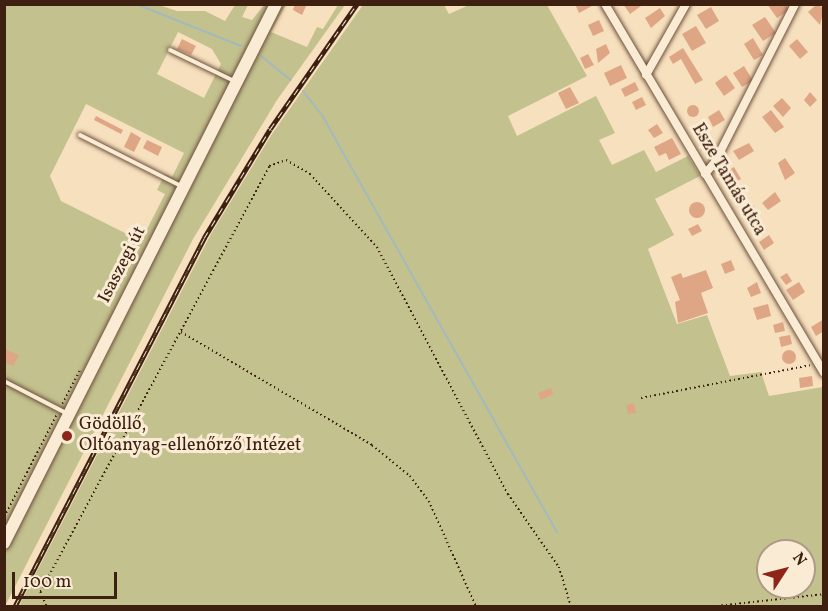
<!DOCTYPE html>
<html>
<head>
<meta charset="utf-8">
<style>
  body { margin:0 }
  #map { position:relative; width:828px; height:611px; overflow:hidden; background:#f7e0be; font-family:Vollkorn,serif }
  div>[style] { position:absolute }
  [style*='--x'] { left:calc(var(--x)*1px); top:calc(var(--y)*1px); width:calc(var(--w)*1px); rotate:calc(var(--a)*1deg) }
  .green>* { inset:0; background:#c3c18e }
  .stream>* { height:2px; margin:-1px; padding:0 1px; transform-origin:1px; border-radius:1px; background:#a3babd }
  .building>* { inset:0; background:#dfa686 }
  .round { border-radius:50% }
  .path>* { height:1.5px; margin-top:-0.75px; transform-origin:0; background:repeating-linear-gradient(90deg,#3d200f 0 1.5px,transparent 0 4.5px) }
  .roads { filter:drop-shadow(0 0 2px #6c503b) drop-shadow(0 0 2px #6c503b) }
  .service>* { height:4px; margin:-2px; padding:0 2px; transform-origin:2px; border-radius:2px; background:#faebd5 }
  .minor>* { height:8px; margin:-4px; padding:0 4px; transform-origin:4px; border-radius:4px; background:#faebd5 }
  .secondary>* { height:12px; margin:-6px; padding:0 6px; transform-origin:6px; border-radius:6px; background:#faebd5 }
  .rail>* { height:4.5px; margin-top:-2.25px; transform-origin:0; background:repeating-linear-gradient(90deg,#faebd5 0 7px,#3d200f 0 14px); box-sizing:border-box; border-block:2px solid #3d200f }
  .dots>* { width:16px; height:16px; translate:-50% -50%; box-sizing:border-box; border:3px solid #faebd5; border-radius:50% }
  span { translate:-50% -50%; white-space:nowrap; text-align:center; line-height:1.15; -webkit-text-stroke:6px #faebd5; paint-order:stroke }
  .street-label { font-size:18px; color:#3d200f }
  .poi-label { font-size:18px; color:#3d200f }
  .left { translate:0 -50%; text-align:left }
  .frame { position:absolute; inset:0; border:6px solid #3d200f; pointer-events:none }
  .north { position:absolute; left:756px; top:539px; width:60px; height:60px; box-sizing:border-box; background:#faebd5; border:2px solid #ae9a86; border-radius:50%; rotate:54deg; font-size:16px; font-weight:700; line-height:24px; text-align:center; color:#3d200f }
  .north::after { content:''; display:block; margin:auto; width:21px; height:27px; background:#8f2418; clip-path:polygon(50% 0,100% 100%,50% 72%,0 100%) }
  .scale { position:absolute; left:12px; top:572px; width:105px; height:27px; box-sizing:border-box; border:3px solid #3d200f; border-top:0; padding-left:8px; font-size:18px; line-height:21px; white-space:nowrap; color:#3d200f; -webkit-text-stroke:4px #faebd5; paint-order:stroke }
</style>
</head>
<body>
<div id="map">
  <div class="green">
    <i style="clip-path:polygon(evenodd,4px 5px,159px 5px,177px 11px,205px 11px,225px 21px,235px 5px,248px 5px,242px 17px,252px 20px,264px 5px,286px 5px,271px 32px,307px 47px,317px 27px,323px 29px,338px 5px,345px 5px,277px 100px,193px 239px,5px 606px,4px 5px,178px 32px,212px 49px,221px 64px,204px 98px,157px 74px,178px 32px,4px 5px,86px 104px,184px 153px,172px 177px,165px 174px,157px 190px,165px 194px,141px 241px,61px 201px,50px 176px,86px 104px)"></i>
    <i style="clip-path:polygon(evenodd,363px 5px,444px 5px,449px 14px,469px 5px,547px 5px,587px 76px,508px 116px,517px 136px,596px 96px,615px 133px,599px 140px,612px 165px,644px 150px,656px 172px,688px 156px,700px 176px,655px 199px,674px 235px,648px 249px,677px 324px,707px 315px,730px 376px,761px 372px,769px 396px,823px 387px,823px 606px,19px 606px,211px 234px,272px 134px,363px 5px,768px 551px,804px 551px,804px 587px,768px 587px,768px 551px)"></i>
  </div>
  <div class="stream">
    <i style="--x:136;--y:4;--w:113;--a:21.8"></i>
    <i style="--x:261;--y:56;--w:38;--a:39"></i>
    <i style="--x:303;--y:91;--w:33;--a:52"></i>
    <i style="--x:323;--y:117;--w:477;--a:60.6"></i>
  </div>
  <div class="building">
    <i style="clip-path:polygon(295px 4px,307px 4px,302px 15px,293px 10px)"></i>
    <i style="clip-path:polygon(575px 4px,591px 4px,592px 6px,579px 13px)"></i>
    <i style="clip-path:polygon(623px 4px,640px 4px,641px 6px,630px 14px)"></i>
    <i style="clip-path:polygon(767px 4px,785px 4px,789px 10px,777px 18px)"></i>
    <i style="clip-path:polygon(817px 4px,824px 9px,820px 25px,808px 12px)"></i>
    <i style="clip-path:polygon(711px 7px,719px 21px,706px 29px,697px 15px)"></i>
    <i style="clip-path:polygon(660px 8px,665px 16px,651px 28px,645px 18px)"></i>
    <i style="clip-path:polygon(765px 17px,776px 33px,763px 41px,752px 25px)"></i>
    <i style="clip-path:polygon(599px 20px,604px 31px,593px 36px,588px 25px)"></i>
    <i style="clip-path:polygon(696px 26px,706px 43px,692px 51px,682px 34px)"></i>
    <i style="clip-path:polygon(753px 38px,763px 55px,754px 60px,744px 44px)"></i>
    <i style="clip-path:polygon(182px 39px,196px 46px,191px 55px,177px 49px)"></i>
    <i style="clip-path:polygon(797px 39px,808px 52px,800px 59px,789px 46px)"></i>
    <i style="clip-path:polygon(606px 44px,610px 53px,598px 63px,596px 49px)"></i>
    <i style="clip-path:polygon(683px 48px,703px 80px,695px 84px,681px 59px,673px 64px,669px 57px)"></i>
    <i style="clip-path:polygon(588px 54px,594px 65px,585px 69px,580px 58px)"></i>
    <i style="clip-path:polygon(621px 65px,627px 78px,610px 86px,604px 73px)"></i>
    <i style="clip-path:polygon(744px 66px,753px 81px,742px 87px,733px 73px)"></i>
    <i style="clip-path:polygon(726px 75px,735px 88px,724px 96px,715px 83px)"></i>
    <i style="clip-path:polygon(635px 82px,639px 90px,625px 97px,621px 89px)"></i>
    <i style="clip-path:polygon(570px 87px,579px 103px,566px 109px,558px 93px)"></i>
    <i style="clip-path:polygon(810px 92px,817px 100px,810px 107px,804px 100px)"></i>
    <i style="clip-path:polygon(642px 97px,646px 105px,636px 110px,632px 102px)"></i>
    <i style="clip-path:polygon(782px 98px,791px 108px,783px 117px,773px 106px)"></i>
    <i class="round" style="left:687px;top:105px;width:12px;height:12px"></i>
    <i style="clip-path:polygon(719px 110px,725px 120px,713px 127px,708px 117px)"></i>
    <i style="clip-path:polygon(771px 110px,784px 127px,775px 133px,762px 117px)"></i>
    <i style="clip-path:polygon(96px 116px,123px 130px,121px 134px,94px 120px)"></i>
    <i style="clip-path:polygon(657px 124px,663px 133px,654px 138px,648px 130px)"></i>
    <i style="clip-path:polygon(131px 132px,141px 138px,134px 152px,124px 147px)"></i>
    <i style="clip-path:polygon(672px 138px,681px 154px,669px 160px,666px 153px,659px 156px,654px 147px)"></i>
    <i style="clip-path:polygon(147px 140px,162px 147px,158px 156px,143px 148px)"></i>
    <i style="clip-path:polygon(749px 143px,754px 151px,739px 160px,733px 151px)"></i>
    <i style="clip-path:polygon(785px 158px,795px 173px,785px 180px,778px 163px)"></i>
    <i style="clip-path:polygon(734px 167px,741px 179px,732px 184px,725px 173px)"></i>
    <i style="clip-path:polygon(775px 192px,781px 201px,768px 210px,762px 203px)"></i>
    <i style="clip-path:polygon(751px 202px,759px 214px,746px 222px,742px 215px)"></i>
    <i class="round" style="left:689px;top:202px;width:16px;height:16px"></i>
    <i style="clip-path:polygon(761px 222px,767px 230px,760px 235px,754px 227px)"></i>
    <i style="clip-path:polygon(698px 224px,702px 231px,692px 236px,688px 229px)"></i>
    <i style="clip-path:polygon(769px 235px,774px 243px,764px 250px,759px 242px)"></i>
    <i style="clip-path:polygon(731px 260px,735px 270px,725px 274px,721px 264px)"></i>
    <i style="clip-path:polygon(706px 270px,713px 288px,701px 293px,708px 313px,678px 323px,675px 302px,680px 300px,671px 277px,681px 273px,683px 278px)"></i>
    <i style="clip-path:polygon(787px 273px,792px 281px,786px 285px,780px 277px)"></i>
    <i style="clip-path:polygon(757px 282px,761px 293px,751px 297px,747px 288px)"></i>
    <i style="clip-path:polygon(799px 282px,805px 292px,793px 300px,786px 290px)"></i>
    <i style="clip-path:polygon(768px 304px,771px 316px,757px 320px,753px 308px)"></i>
    <i style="clip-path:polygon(824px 319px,824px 331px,816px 336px,811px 327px)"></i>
    <i style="clip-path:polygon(783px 322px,785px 331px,775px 333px,773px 325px)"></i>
    <i style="clip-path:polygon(790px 335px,792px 344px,781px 347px,779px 337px)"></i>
    <i style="clip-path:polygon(4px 349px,19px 355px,13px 366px,4px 362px)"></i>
    <i class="round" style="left:782px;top:350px;width:14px;height:14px"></i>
    <i style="clip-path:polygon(812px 376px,813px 386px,800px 388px,799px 378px)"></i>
    <i style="clip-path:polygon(551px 388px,553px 394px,541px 400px,538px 393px)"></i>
    <i style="clip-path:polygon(634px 403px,636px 413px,628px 414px,626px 405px)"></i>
  </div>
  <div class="path">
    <i style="--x:181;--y:332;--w:222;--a:30.6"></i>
    <i style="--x:372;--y:445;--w:49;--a:39.2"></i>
    <i style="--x:410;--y:476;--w:31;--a:53"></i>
    <i style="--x:429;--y:501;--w:115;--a:65.9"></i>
    <i style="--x:641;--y:398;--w:172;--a:-11"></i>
    <i style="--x:62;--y:404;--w:40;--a:-62"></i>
    <i style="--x:4;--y:517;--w:116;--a:-62.8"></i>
    <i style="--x:46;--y:606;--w:15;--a:-113"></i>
    <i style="--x:40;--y:592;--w:484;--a:-61.7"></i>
    <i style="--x:269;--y:166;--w:18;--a:-19"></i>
    <i style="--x:286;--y:160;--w:28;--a:30"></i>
    <i style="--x:310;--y:174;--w:99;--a:47.5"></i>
    <i style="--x:377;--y:247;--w:280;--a:62.1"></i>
    <i style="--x:508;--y:494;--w:89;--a:55.1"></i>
    <i style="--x:559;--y:567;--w:41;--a:72.9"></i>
    <i style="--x:717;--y:606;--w:108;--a:-6.4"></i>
  </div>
  <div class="roads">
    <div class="service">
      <i style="--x:170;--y:50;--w:71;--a:25.8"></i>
      <i style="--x:80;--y:135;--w:115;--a:26.8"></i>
      <i style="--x:4;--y:381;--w:70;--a:27.3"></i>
    </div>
    <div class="minor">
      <i style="--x:605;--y:4;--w:429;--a:59.3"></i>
      <i style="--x:646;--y:75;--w:81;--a:-60.6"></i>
      <i style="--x:705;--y:174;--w:16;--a:-50"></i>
      <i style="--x:715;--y:162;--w:177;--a:-63.1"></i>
    </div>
    <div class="secondary">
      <i style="--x:4;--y:543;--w:604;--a:-63.22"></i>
    </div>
  </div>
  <div class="rail">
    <i style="--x:15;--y:606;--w:414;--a:-62.8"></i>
    <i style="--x:204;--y:238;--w:127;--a:-58.8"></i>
    <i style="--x:270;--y:129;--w:152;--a:-55.2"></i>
  </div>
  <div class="dots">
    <i style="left:67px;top:436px;background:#8f2418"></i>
  </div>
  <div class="street-label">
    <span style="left:728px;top:180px;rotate:59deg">Esze Tamás utca</span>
    <span style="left:123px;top:265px;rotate:-63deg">Isaszegi út</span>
  </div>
  <div class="poi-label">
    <span class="left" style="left:79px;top:436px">Gödöllő,<br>Oltóanyag-ellenőrző Intézet</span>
  </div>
  <div class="frame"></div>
  <div class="north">N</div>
  <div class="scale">100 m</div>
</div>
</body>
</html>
